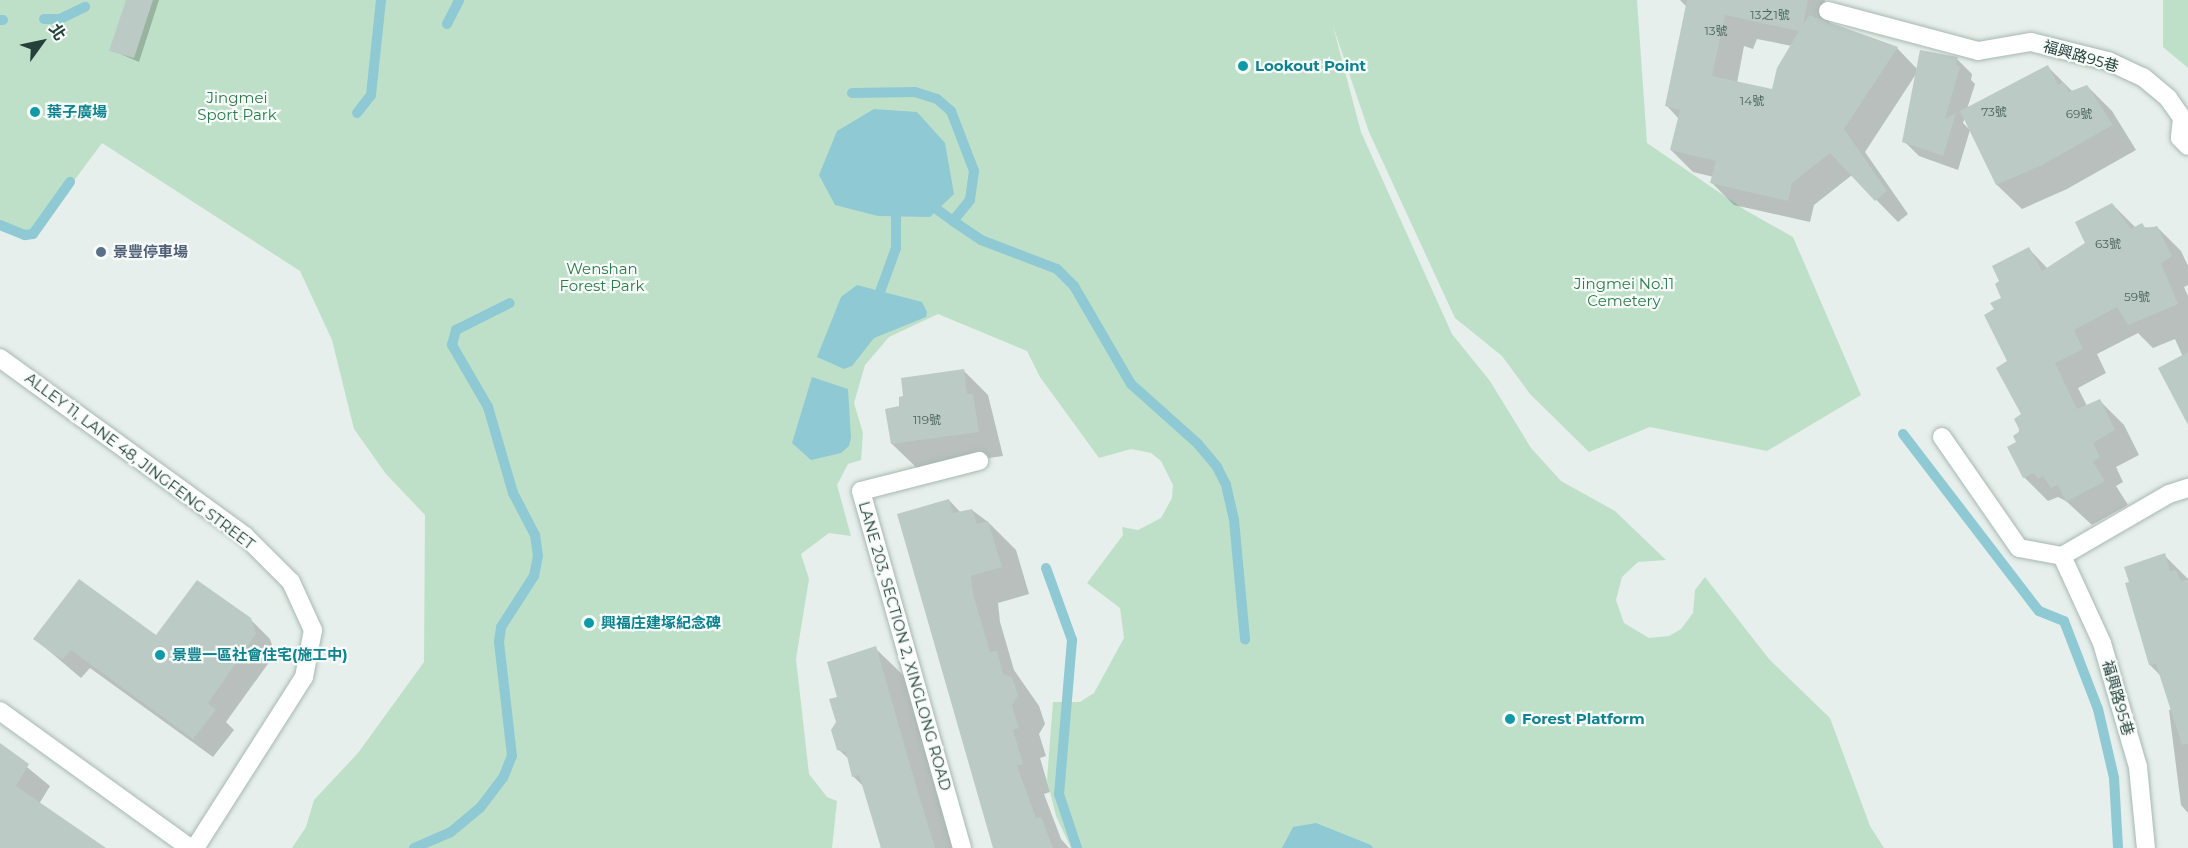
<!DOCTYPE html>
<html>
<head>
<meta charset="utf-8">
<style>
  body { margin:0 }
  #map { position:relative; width:2188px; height:848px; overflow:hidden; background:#e6efeb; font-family:Montserrat,"Noto Sans TC",sans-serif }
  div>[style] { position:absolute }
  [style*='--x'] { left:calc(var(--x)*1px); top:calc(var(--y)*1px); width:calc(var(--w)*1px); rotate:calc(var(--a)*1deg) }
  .green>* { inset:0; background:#bfe0c8 }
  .water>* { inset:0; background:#8ec9d4 }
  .shadow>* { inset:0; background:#0003 }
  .stream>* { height:10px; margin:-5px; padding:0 5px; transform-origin:5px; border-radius:5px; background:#8ec9d4 }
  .building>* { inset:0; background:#bbcac4 }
  .roads { filter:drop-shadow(0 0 2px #a8b8b2) drop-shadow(0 0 2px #a8b8b2) }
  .street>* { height:18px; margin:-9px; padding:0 9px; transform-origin:9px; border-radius:9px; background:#fff }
  .dots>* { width:16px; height:16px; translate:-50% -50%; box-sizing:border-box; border:3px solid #f7fbf9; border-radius:50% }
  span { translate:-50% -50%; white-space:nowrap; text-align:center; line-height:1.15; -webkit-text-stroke:4.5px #f7fbf9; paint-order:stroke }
  .number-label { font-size:12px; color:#4a645c }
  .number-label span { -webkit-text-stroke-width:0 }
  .street-label { font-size:15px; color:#24423a }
  .culture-label { font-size:15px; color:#0d838f; font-weight:700 }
  .left { translate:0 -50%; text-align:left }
  .park-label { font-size:15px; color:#2d7a4b }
  .service-label { font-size:15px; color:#4e5e75; font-weight:700 }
  .north { position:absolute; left:12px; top:12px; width:60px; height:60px; -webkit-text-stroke:4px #f7fbf9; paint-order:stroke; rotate:57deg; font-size:16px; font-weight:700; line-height:24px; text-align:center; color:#24423a }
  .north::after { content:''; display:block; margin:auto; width:21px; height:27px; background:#24423a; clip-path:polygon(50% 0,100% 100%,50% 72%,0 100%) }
</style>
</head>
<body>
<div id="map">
  <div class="green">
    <i style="clip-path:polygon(0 0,1637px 0,1647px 143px,1745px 210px,1793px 237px,1861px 395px,1767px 451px,1650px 427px,1589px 452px,1530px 394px,1502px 356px,1455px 318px,1369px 132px,1333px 26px,1361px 132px,1452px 334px,1490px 381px,1531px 448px,1561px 481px,1615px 511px,1666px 560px,1638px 562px,1622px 577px,1616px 600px,1624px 623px,1649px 638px,1669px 636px,1681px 629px,1693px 613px,1695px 590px,1705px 577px,1769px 659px,1830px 718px,1870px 826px,1884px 848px,1071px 848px,1056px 816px,1047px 780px,1053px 702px,1080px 702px,1094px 693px,1124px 638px,1120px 608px,1087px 583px,1123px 535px,1122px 527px,1138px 530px,1161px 518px,1172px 498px,1173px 485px,1161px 461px,1151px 453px,1131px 449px,1099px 458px,1040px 377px,1027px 351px,938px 314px,889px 337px,865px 365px,854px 403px,863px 433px,861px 460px,848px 464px,837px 485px,851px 536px,829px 533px,801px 554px,809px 579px,796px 659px,809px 774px,827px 797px,837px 801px,832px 848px,292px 848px,306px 827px,314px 800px,358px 753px,424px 662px,425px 515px,386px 474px,354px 429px,332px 340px,300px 271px,102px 143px,33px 236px,0 229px)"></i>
    <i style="clip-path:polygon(2163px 0,2188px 0,2188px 68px,2163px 47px)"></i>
  </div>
  <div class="water">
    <i style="clip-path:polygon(874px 109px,917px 112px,945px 143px,954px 194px,930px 217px,878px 216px,835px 205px,819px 175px,837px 131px)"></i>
    <i style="clip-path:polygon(857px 285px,922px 302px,927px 312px,926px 317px,874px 338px,852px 366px,844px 369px,817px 357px,841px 297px)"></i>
    <i style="clip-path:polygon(812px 377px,848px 389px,851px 438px,849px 446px,841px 453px,811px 460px,792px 443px)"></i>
    <i style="clip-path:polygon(1316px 823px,1371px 845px,1373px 848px,1282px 848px,1293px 827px)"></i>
  </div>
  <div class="shadow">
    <i style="clip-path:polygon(128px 0,159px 0,139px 62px,111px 50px)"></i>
    <i style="clip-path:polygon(evenodd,1680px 0,1825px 0,1824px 7px,1831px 13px,1829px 24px,1897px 48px,1917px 69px,1957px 59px,1972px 74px,1971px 80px,1975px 84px,1967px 109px,2048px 67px,2072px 91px,2087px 86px,2112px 111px,2136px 150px,2067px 189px,2022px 209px,1997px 185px,1965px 117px,1963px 123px,1970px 130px,1958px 170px,1919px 156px,1904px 141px,1916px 74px,1865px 152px,1908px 214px,1898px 222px,1852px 175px,1814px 205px,1810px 222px,1734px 205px,1712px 183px,1714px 177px,1693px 172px,1671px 150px,1679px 119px,1666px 105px,1687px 7px,1680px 0,1757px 39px,1792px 46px,1773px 91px,1737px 83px,1744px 46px,1753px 49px,1757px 39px)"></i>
    <i style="clip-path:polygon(2112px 204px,2136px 228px,2157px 227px,2181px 251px,2188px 266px,2188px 285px,2184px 287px,2188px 296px,2188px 411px,2183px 357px,2175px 339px,2153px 348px,2138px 333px,2097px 354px,2106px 373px,2078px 388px,2087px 406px,2100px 401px,2124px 425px,2139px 455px,2116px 467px,2123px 482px,2116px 486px,2128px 505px,2092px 525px,2066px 501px,2058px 497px,2048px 501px,2024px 477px,2017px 442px,2022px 415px,1996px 310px,2029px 249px,2048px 269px,2087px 243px)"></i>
    <i style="clip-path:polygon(963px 370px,988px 395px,1003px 456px,917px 468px,892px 444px,901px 407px)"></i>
    <i style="clip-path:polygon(949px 500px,961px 513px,972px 510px,988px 522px,1016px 550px,1029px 594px,998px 603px,1000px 622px,1014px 670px,1039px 706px,1045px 724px,1039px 734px,1046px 756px,1040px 758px,1050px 792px,1044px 794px,1061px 839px,1069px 848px,995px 848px)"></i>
    <i style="clip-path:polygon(2164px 555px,2188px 579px,2186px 701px,2150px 665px)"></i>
    <i style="clip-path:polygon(250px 619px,270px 639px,275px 654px,226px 722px,234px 730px,213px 757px,90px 668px,81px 678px,35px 639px,156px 637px)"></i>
    <i style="clip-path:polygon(875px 648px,905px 677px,955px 848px,879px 848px,882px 847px,865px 788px,853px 776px,850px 760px,838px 749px,838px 697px)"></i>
    <i style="clip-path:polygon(2188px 707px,2188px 813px,2181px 805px,2169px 710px)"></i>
    <i style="clip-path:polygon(0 745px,50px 786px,39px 804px,103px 848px,0 848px)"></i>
  </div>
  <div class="stream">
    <i style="--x:44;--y:19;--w:16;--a:0"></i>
    <i style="--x:60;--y:19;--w:28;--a:-26"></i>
    <i style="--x:0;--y:20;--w:3;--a:0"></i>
    <i style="--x:447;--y:24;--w:27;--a:-63"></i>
    <i style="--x:852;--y:93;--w:63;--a:-0.9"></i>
    <i style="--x:915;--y:92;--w:23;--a:18"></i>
    <i style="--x:937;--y:99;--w:18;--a:41"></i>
    <i style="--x:951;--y:111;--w:64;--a:69"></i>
    <i style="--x:974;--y:171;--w:29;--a:98"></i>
    <i style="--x:970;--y:200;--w:27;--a:129"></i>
    <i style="--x:953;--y:221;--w:19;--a:-144"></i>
    <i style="--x:357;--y:113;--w:23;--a:-52"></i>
    <i style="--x:371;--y:95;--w:96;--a:-84"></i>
    <i style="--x:953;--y:221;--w:34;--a:34"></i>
    <i style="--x:981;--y:240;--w:81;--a:20.9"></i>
    <i style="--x:1057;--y:269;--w:24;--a:45"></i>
    <i style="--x:1074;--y:286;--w:113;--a:59.8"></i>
    <i style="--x:1131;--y:384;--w:90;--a:41.8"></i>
    <i style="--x:1198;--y:444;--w:30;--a:50"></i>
    <i style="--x:1217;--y:467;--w:20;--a:63"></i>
    <i style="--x:1226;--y:485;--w:36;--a:77"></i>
    <i style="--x:1234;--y:520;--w:120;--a:84.7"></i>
    <i style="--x:0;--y:225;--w:27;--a:22"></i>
    <i style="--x:25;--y:235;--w:8;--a:-7"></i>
    <i style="--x:33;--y:234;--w:64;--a:-54.6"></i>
    <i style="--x:880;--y:292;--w:47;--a:-70"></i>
    <i style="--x:896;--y:248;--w:32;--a:-90"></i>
    <i style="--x:1903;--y:434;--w:223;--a:52.5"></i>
    <i style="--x:2039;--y:611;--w:27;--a:22"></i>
    <i style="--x:2064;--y:621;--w:94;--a:68.9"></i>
    <i style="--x:2098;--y:709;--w:71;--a:76.9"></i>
    <i style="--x:2114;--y:778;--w:70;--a:86.7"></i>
    <i style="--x:1046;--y:568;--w:77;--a:70.1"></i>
    <i style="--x:1072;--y:640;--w:155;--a:94.8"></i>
    <i style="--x:1059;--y:794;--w:57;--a:71.6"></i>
    <i style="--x:414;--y:848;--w:40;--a:-23.4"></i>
    <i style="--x:451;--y:832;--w:38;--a:-40"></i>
    <i style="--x:480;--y:808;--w:38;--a:-53"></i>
    <i style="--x:503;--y:778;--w:24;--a:-68"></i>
    <i style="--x:512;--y:756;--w:115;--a:-96.5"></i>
    <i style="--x:499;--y:642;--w:15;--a:-82"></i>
    <i style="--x:501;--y:627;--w:61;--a:-57.1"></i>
    <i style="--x:534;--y:576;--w:20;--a:-79"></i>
    <i style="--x:538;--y:556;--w:21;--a:-98"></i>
    <i style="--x:535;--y:535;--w:47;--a:-117.6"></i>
    <i style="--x:513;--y:493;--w:90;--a:-106.2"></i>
    <i style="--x:488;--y:407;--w:72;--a:-120.1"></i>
    <i style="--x:452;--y:345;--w:16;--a:-75"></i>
    <i style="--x:456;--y:330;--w:60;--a:-26.6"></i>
  </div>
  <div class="building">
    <i style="clip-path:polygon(126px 0,153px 0,134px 58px,109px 51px)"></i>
    <i style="clip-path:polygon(evenodd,1687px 0,1808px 0,1803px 25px,1809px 15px,1898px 47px,1844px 129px,1887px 191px,1875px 201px,1830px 153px,1792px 183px,1788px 201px,1710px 183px,1716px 161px,1670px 150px,1680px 110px,1665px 106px,1687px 0,1725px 15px,1799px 31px,1777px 68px,1772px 89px,1712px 76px,1725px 15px)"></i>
    <i style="clip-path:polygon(1920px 50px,1958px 57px,1956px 65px,1960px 67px,1945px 119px,1956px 113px,1943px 156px,1902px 142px)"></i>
    <i style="clip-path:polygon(2048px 65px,2058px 85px,2063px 82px,2069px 92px,2087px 85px,2113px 125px,2042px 165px,1996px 185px,1960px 111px)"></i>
    <i style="clip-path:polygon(2112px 203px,2131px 229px,2142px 223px,2146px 229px,2157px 226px,2172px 256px,2161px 263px,2178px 304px,2128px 325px,2117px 307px,2074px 330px,2083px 349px,2055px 363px,2077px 409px,2100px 399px,2115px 430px,2093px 443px,2100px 457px,2093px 462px,2105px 481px,2066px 502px,2058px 485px,2051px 488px,2043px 476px,2038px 479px,2034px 473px,2023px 478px,2007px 447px,2016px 442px,2013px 436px,2020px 431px,2014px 419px,2021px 414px,1996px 368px,2007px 361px,1984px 315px,1994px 309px,1990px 303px,2001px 298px,1995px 284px,1999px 281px,1992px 266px,2029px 247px,2042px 271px,2085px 243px,2075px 222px)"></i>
    <i style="clip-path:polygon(2188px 352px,2188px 425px,2158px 368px)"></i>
    <i style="clip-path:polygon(964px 369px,967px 394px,973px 394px,979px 432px,891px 444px,885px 409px,899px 406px,899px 397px,903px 396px,901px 378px)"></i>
    <i style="clip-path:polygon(949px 499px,953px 513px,972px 509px,977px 524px,988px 521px,1002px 567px,971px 576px,973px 594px,990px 652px,997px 651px,1003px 674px,1012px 677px,1018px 695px,1012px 706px,1019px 728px,1013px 730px,1023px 764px,1017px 766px,1036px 818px,1041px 817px,1053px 848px,993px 848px,897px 514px)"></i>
    <i style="clip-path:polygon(2165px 553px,2170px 571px,2176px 570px,2181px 581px,2188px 580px,2188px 744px,2182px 745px,2156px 664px,2149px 665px,2125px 583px,2129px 582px,2124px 567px)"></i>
    <i style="clip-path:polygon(79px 579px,156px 635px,197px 580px,251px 618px,256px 634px,208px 703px,216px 710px,193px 739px,71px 650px,62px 660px,33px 639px)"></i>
    <i style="clip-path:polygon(876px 646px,919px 796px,935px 848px,881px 848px,859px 775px,852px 777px,846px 752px,837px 750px,831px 730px,836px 722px,829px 699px,837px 697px,827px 662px)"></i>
    <i style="clip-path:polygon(0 743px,29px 764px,16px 786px,106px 848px,0 848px)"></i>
  </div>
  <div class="roads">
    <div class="street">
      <i style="--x:1828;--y:11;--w:155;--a:14.9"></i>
      <i style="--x:1978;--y:51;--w:54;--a:-9.6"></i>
      <i style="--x:2031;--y:42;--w:79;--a:13.9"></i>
      <i style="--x:2108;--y:61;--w:38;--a:25"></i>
      <i style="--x:2143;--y:77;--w:33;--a:40"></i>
      <i style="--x:2168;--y:98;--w:24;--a:55"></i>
      <i style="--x:2182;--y:118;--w:20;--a:96"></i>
      <i style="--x:2180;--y:138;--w:11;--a:45"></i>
      <i style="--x:0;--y:358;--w:303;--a:36"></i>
      <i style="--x:245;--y:536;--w:65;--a:45"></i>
      <i style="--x:291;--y:582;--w:53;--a:65.4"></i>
      <i style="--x:313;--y:630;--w:48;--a:100.8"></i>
      <i style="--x:304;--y:677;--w:203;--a:122.5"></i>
      <i style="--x:1942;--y:437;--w:135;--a:55.3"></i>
      <i style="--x:2019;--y:548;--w:44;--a:10.5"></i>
      <i style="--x:2062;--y:556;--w:124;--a:-30.1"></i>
      <i style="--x:2169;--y:494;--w:20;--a:-18"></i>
      <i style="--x:2062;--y:556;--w:96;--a:65.3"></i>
      <i style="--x:2102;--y:643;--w:129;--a:73.8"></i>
      <i style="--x:2138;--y:767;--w:81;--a:84.4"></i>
      <i style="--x:0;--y:711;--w:234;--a:35.8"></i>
      <i style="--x:962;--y:848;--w:371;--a:-105.8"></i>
      <i style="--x:861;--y:491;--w:122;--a:-14.3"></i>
    </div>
  </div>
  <div class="dots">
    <i style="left:1243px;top:66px;background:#0f9aa8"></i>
    <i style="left:35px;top:112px;background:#0f9aa8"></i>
    <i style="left:101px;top:252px;background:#5c6f8a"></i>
    <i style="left:589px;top:623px;background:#0f9aa8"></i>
    <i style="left:160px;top:655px;background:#0f9aa8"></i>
    <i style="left:1510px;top:719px;background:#0f9aa8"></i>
  </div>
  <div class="number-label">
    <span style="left:1770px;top:15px">13之1號</span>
    <span style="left:1716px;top:31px">13號</span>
    <span style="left:1752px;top:101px">14號</span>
    <span style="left:1994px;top:112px">73號</span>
    <span style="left:2079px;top:114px">69號</span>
    <span style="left:2108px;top:244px">63號</span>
    <span style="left:2137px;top:297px">59號</span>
    <span style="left:927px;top:420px">119號</span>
  </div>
  <div class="street-label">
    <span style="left:2081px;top:56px;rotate:16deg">福興路95巷</span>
    <span style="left:140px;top:461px;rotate:37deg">ALLEY 11, LANE 48, JINGFENG STREET</span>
    <span style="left:905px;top:646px;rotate:74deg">LANE 203, SECTION 2, XINGLONG ROAD</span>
    <span style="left:2118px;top:698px;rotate:74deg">福興路95巷</span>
  </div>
  <div class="culture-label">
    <span class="left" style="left:1255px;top:66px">Lookout Point</span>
    <span class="left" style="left:47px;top:112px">葉子廣場</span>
    <span class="left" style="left:601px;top:623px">興福庄建塚紀念碑</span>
    <span class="left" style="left:172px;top:655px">景豐一區社會住宅(施工中)</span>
    <span class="left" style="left:1522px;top:719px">Forest Platform</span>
  </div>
  <div class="park-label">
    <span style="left:237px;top:106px">Jingmei<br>Sport Park</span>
    <span style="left:602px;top:277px">Wenshan<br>Forest Park</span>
    <span style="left:1624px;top:292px">Jingmei No.11<br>Cemetery</span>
  </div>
  <div class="service-label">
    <span class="left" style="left:113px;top:252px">景豐停車場</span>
  </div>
  <div class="north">北</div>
</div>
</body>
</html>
